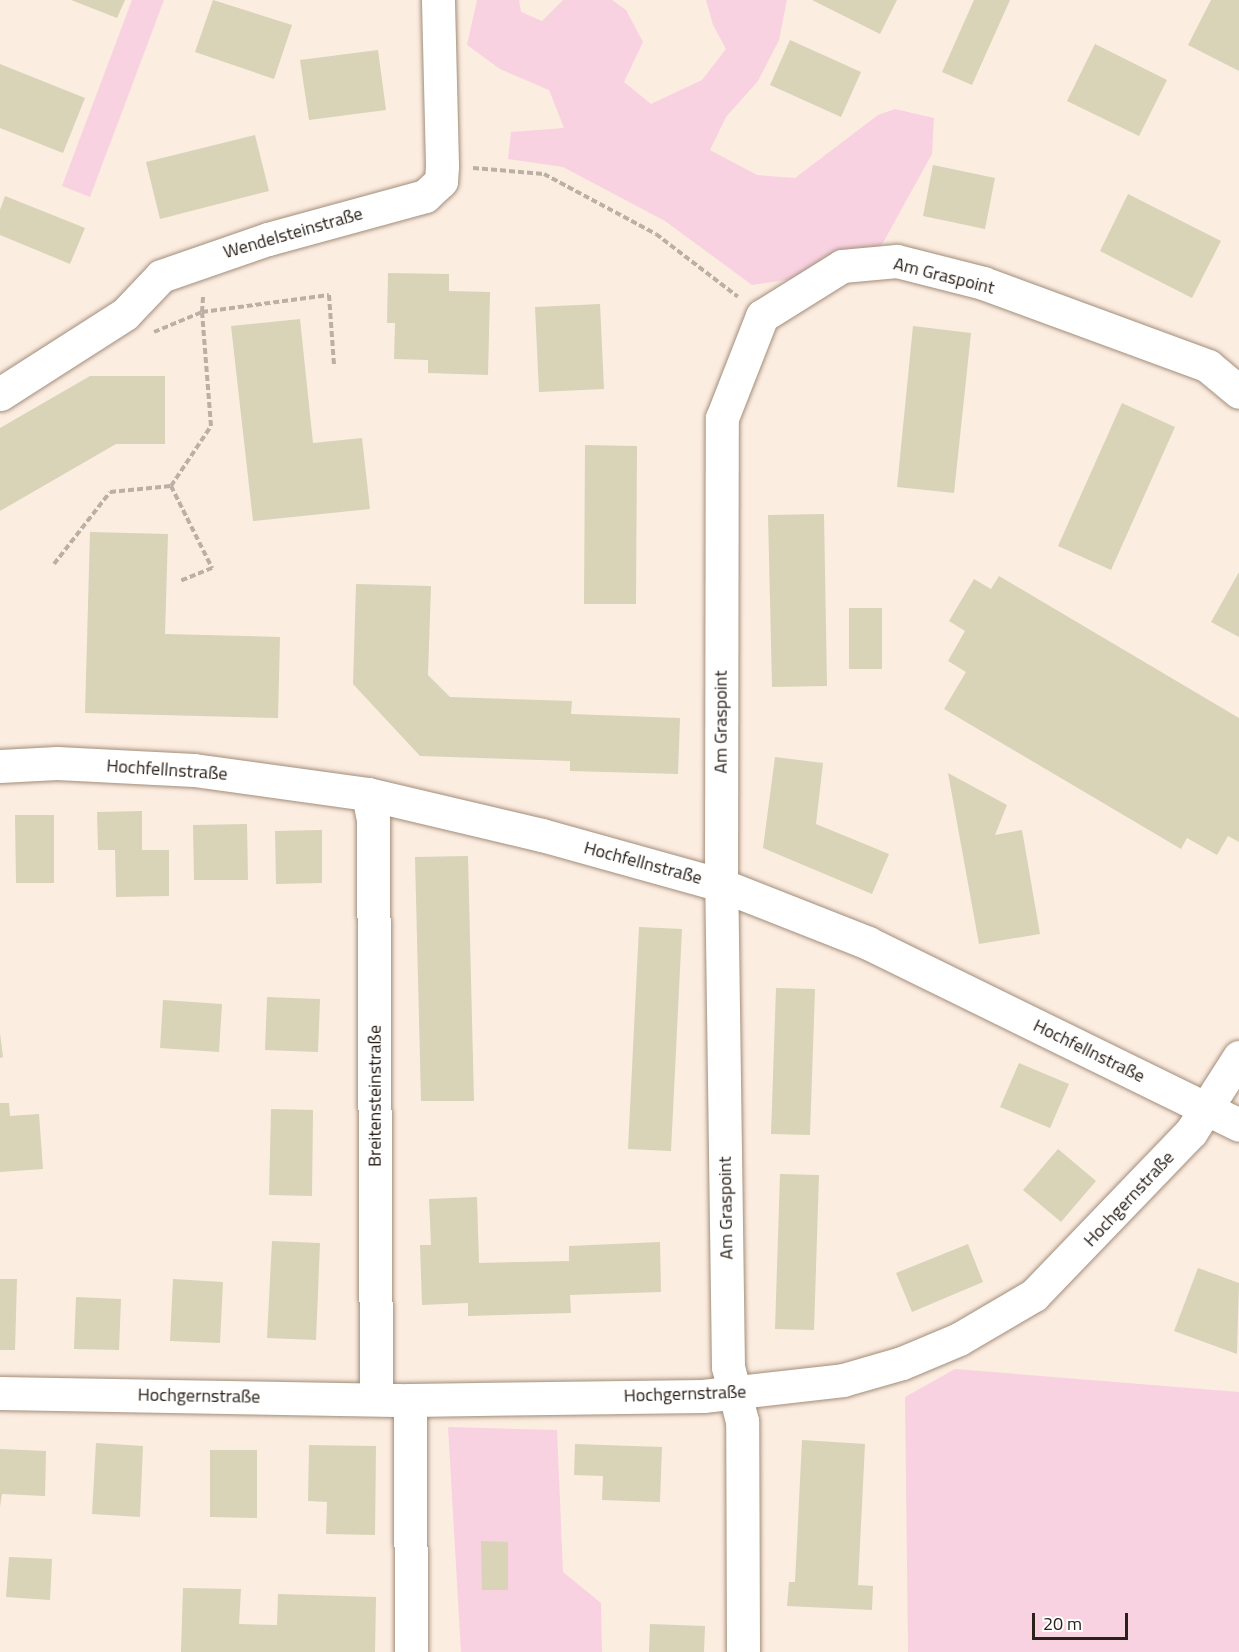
<!DOCTYPE html>
<html>
<head>
<meta charset="utf-8">
<style>
  body { margin:0 }
  #map { position:relative; width:1239px; height:1652px; overflow:hidden; background:#fcede1; font-family:"Titillium Web",sans-serif }
  div>[style] { position:absolute }
  [style*='--x'] { left:calc(var(--x)*1px); top:calc(var(--y)*1px); width:calc(var(--w)*1px); rotate:calc(var(--a)*1deg) }
  .green>* { inset:0; background:#f8d2e1 }
  .building>* { inset:0; background:#d9d3b7 }
  .path>* { height:4px; margin-top:-2px; transform-origin:0; background:repeating-linear-gradient(90deg,#bcafa4 0 6px,transparent 0 9px) }
  .roads { filter:drop-shadow(0 0 2px #a38d7a) drop-shadow(0 0 2px #a38d7a) }
  .minor>* { height:33px; margin:-16.5px; padding:0 16.5px; transform-origin:16.5px; border-radius:16.5px; background:#fff }
  span { translate:-50% -50%; white-space:nowrap; text-align:center; line-height:1.15; -webkit-text-stroke:4.5px #fff; paint-order:stroke }
  .street-label { font-size:18px; color:#2a211a }
  .scale { position:absolute; left:1032px; top:1613px; width:96px; height:27px; box-sizing:border-box; border:3px solid #2a211a; border-top:0; padding-left:8px; font-size:18px; line-height:21px; white-space:nowrap; color:#2a211a; -webkit-text-stroke:4px #fff; paint-order:stroke }
</style>
</head>
<body>
<div id="map">
  <div class="green">
    <i style="clip-path:polygon(132px 0,164px 0,90px 197px,62px 186px)"></i>
    <i style="clip-path:polygon(477px 0,519px 0,521px 12px,542px 21px,563px 0,612px 0,626px 10px,643px 42px,624px 82px,651px 104px,702px 80px,726px 49px,713px 25px,706px 0,787px 0,779px 40px,758px 81px,726px 117px,710px 150px,757px 175px,795px 178px,878px 115px,895px 109px,934px 118px,932px 154px,879px 250px,800px 278px,752px 285px,665px 221px,563px 167px,508px 159px,511px 132px,564px 128px,549px 90px,500px 69px,467px 45px)"></i>
    <i style="clip-path:polygon(955px 1369px,1239px 1392px,1239px 1652px,908px 1652px,905px 1397px)"></i>
    <i style="clip-path:polygon(448px 1427px,557px 1430px,563px 1572px,601px 1603px,602px 1652px,461px 1652px)"></i>
  </div>
  <div class="building">
    <i style="clip-path:polygon(71px 0,125px 0,117px 18px)"></i>
    <i style="clip-path:polygon(213px 0,292px 25px,274px 79px,195px 52px)"></i>
    <i style="clip-path:polygon(812px 0,897px 0,880px 34px)"></i>
    <i style="clip-path:polygon(974px 0,1010px 0,972px 85px,942px 72px)"></i>
    <i style="clip-path:polygon(1211px 0,1239px 0,1239px 71px,1188px 45px)"></i>
    <i style="clip-path:polygon(790px 40px,861px 72px,841px 117px,770px 85px)"></i>
    <i style="clip-path:polygon(1095px 44px,1167px 80px,1139px 136px,1067px 101px)"></i>
    <i style="clip-path:polygon(378px 50px,386px 110px,309px 120px,300px 60px)"></i>
    <i style="clip-path:polygon(0 64px,85px 98px,63px 153px,0 128px)"></i>
    <i style="clip-path:polygon(255px 135px,269px 191px,160px 219px,146px 162px)"></i>
    <i style="clip-path:polygon(933px 165px,995px 178px,985px 229px,923px 216px)"></i>
    <i style="clip-path:polygon(1128px 194px,1221px 241px,1192px 298px,1100px 251px)"></i>
    <i style="clip-path:polygon(5px 196px,85px 228px,70px 264px,0 235px,0 210px)"></i>
    <i style="clip-path:polygon(388px 273px,449px 274px,449px 291px,490px 292px,488px 375px,428px 373px,428px 360px,394px 359px,395px 323px,387px 323px)"></i>
    <i style="clip-path:polygon(600px 304px,604px 389px,539px 392px,535px 307px)"></i>
    <i style="clip-path:polygon(300px 319px,313px 443px,362px 438px,370px 509px,253px 521px,231px 326px)"></i>
    <i style="clip-path:polygon(913px 326px,971px 333px,954px 493px,897px 487px)"></i>
    <i style="clip-path:polygon(90px 376px,165px 376px,165px 444px,116px 444px,0 511px,0 428px)"></i>
    <i style="clip-path:polygon(1122px 403px,1175px 427px,1111px 570px,1058px 546px)"></i>
    <i style="clip-path:polygon(585px 445px,637px 446px,636px 604px,584px 604px)"></i>
    <i style="clip-path:polygon(824px 514px,827px 686px,772px 687px,768px 515px)"></i>
    <i style="clip-path:polygon(90px 532px,168px 534px,165px 634px,280px 637px,278px 718px,85px 713px)"></i>
    <i style="clip-path:polygon(1239px 572px,1239px 637px,1211px 622px)"></i>
    <i style="clip-path:polygon(999px 576px,1239px 718px,1239px 842px,1228px 836px,1217px 855px,1187px 838px,1181px 849px,944px 709px,966px 672px,948px 661px,965px 631px,949px 621px,974px 579px,991px 589px)"></i>
    <i style="clip-path:polygon(356px 584px,431px 586px,428px 675px,450px 697px,572px 701px,571px 714px,680px 718px,678px 774px,570px 771px,570px 761px,420px 756px,353px 684px)"></i>
    <i style="clip-path:polygon(849px 608px,882px 608px,882px 669px,849px 669px)"></i>
    <i style="clip-path:polygon(775px 757px,823px 763px,816px 824px,889px 854px,872px 894px,763px 848px)"></i>
    <i style="clip-path:polygon(948px 773px,1007px 805px,995px 835px,1022px 830px,1040px 934px,979px 944px)"></i>
    <i style="clip-path:polygon(142px 811px,142px 850px,169px 850px,169px 896px,116px 897px,115px 850px,98px 850px,97px 812px)"></i>
    <i style="clip-path:polygon(15px 815px,54px 815px,54px 883px,16px 883px)"></i>
    <i style="clip-path:polygon(247px 824px,248px 880px,194px 880px,193px 825px)"></i>
    <i style="clip-path:polygon(322px 830px,322px 883px,276px 884px,275px 831px)"></i>
    <i style="clip-path:polygon(468px 856px,474px 1101px,421px 1101px,415px 857px)"></i>
    <i style="clip-path:polygon(639px 927px,682px 929px,671px 1151px,628px 1149px)"></i>
    <i style="clip-path:polygon(776px 988px,815px 989px,810px 1135px,771px 1134px)"></i>
    <i style="clip-path:polygon(267px 997px,320px 999px,318px 1052px,265px 1050px)"></i>
    <i style="clip-path:polygon(163px 1000px,222px 1004px,219px 1052px,160px 1048px)"></i>
    <i style="clip-path:polygon(0 1033px,3px 1057px,0 1058px)"></i>
    <i style="clip-path:polygon(1019px 1063px,1069px 1084px,1050px 1128px,1000px 1107px)"></i>
    <i style="clip-path:polygon(0 1103px,9px 1103px,10px 1116px,39px 1114px,43px 1169px,0 1172px)"></i>
    <i style="clip-path:polygon(271px 1109px,313px 1110px,312px 1196px,269px 1195px)"></i>
    <i style="clip-path:polygon(1058px 1149px,1096px 1181px,1061px 1222px,1023px 1190px)"></i>
    <i style="clip-path:polygon(780px 1174px,819px 1175px,814px 1330px,775px 1329px)"></i>
    <i style="clip-path:polygon(477px 1197px,479px 1263px,569px 1261px,569px 1246px,660px 1242px,661px 1292px,570px 1295px,571px 1313px,468px 1316px,468px 1303px,422px 1305px,420px 1245px,431px 1245px,429px 1199px)"></i>
    <i style="clip-path:polygon(272px 1241px,320px 1243px,316px 1340px,267px 1338px)"></i>
    <i style="clip-path:polygon(968px 1244px,983px 1282px,912px 1312px,896px 1273px)"></i>
    <i style="clip-path:polygon(1198px 1268px,1239px 1283px,1237px 1354px,1174px 1331px)"></i>
    <i style="clip-path:polygon(0 1279px,17px 1279px,15px 1350px,0 1350px)"></i>
    <i style="clip-path:polygon(173px 1279px,223px 1282px,220px 1343px,170px 1341px)"></i>
    <i style="clip-path:polygon(76px 1297px,121px 1299px,119px 1350px,74px 1349px)"></i>
    <i style="clip-path:polygon(802px 1440px,865px 1444px,858px 1585px,873px 1586px,872px 1610px,787px 1606px,789px 1582px,795px 1582px)"></i>
    <i style="clip-path:polygon(96px 1443px,143px 1446px,140px 1517px,92px 1514px)"></i>
    <i style="clip-path:polygon(575px 1444px,662px 1447px,660px 1502px,602px 1500px,603px 1476px,574px 1475px)"></i>
    <i style="clip-path:polygon(309px 1445px,376px 1446px,375px 1535px,326px 1534px,327px 1502px,308px 1501px)"></i>
    <i style="clip-path:polygon(0 1449px,46px 1451px,45px 1496px,2px 1494px,0 1507px)"></i>
    <i style="clip-path:polygon(210px 1450px,257px 1450px,257px 1518px,210px 1517px)"></i>
    <i style="clip-path:polygon(481px 1541px,508px 1542px,508px 1590px,482px 1590px)"></i>
    <i style="clip-path:polygon(9px 1557px,52px 1559px,50px 1600px,6px 1597px)"></i>
    <i style="clip-path:polygon(183px 1588px,241px 1589px,239px 1624px,277px 1625px,278px 1594px,376px 1597px,375px 1652px,181px 1652px)"></i>
    <i style="clip-path:polygon(650px 1624px,705px 1626px,704px 1652px,649px 1652px)"></i>
  </div>
  <div class="path">
    <i style="--x:473;--y:168;--w:71;--a:4.8"></i>
    <i style="--x:544;--y:174;--w:127;--a:28.2"></i>
    <i style="--x:656;--y:234;--w:103;--a:37.5"></i>
    <i style="--x:154;--y:332;--w:52;--a:-22.6"></i>
    <i style="--x:202;--y:312;--w:16;--a:-86"></i>
    <i style="--x:171;--y:486;--w:92;--a:63.4"></i>
    <i style="--x:212;--y:568;--w:35;--a:158"></i>
    <i style="--x:54;--y:564;--w:91;--a:-52.1"></i>
    <i style="--x:110;--y:492;--w:61;--a:-5.6"></i>
    <i style="--x:171;--y:486;--w:72;--a:-56.3"></i>
    <i style="--x:211;--y:426;--w:114;--a:-94.5"></i>
    <i style="--x:202;--y:312;--w:128;--a:-7.6"></i>
    <i style="--x:329;--y:295;--w:70;--a:85.9"></i>
  </div>
  <div class="roads">
    <div class="minor">
      <i style="--x:0;--y:394;--w:148;--a:-32.6"></i>
      <i style="--x:125;--y:314;--w:52;--a:-46.5"></i>
      <i style="--x:161;--y:276;--w:113;--a:-19.1"></i>
      <i style="--x:268;--y:239;--w:163;--a:-15.3"></i>
      <i style="--x:425;--y:196;--w:22;--a:-43"></i>
      <i style="--x:441;--y:181;--w:16;--a:-86"></i>
      <i style="--x:442;--y:165;--w:165;--a:-91.4"></i>
      <i style="--x:0;--y:766;--w:57;--a:-3"></i>
      <i style="--x:57;--y:763;--w:137;--a:2.9"></i>
      <i style="--x:194;--y:770;--w:176;--a:7.9"></i>
      <i style="--x:368;--y:794;--w:179;--a:13.3"></i>
      <i style="--x:542;--y:835;--w:186;--a:15.6"></i>
      <i style="--x:721;--y:885;--w:158;--a:21.5"></i>
      <i style="--x:868;--y:943;--w:413;--a:26.1"></i>
      <i style="--x:368;--y:794;--w:26;--a:79"></i>
      <i style="--x:373;--y:820;--w:579;--a:89.7"></i>
      <i style="--x:0;--y:1393;--w:410;--a:1"></i>
      <i style="--x:410;--y:1400;--w:293;--a:-0.8"></i>
      <i style="--x:703;--y:1396;--w:141;--a:-6.5"></i>
      <i style="--x:843;--y:1380;--w:61;--a:-16.1"></i>
      <i style="--x:902;--y:1363;--w:62;--a:-22.8"></i>
      <i style="--x:959;--y:1339;--w:87;--a:-30.4"></i>
      <i style="--x:1034;--y:1295;--w:226;--a:-46.1"></i>
      <i style="--x:1191;--y:1132;--w:89;--a:-57.4"></i>
      <i style="--x:410;--y:1400;--w:252;--a:89.8"></i>
      <i style="--x:743;--y:1652;--w:231;--a:-90.2"></i>
      <i style="--x:742;--y:1421;--w:56;--a:-104.5"></i>
      <i style="--x:728;--y:1367;--w:482;--a:-90.8"></i>
      <i style="--x:721;--y:885;--w:467;--a:-89.9"></i>
      <i style="--x:722;--y:418;--w:110;--a:-68.6"></i>
      <i style="--x:762;--y:316;--w:94;--a:-32"></i>
      <i style="--x:842;--y:266;--w:55;--a:-5.2"></i>
      <i style="--x:897;--y:261;--w:89;--a:14.3"></i>
      <i style="--x:983;--y:283;--w:240;--a:20.2"></i>
      <i style="--x:1208;--y:366;--w:40;--a:40"></i>
    </div>
  </div>
  <div class="street-label">
    <span style="left:293px;top:233px;rotate:-16deg">Wendelsteinstraße</span>
    <span style="left:944px;top:276px;rotate:14deg">Am Graspoint</span>
    <span style="left:721px;top:722px;rotate:-90deg">Am Graspoint</span>
    <span style="left:167px;top:770px;rotate:4deg">Hochfellnstraße</span>
    <span style="left:643px;top:863px;rotate:15deg">Hochfellnstraße</span>
    <span style="left:1089px;top:1051px;rotate:26deg">Hochfellnstraße</span>
    <span style="left:375px;top:1096px;rotate:-90deg">Breitensteinstraße</span>
    <span style="left:1129px;top:1199px;rotate:-47deg">Hochgernstraße</span>
    <span style="left:726px;top:1208px;rotate:-91deg">Am Graspoint</span>
    <span style="left:685px;top:1394px;rotate:-2deg">Hochgernstraße</span>
    <span style="left:199px;top:1396px;rotate:1deg">Hochgernstraße</span>
  </div>
  <div class="scale">20 m</div>
</div>
</body>
</html>
